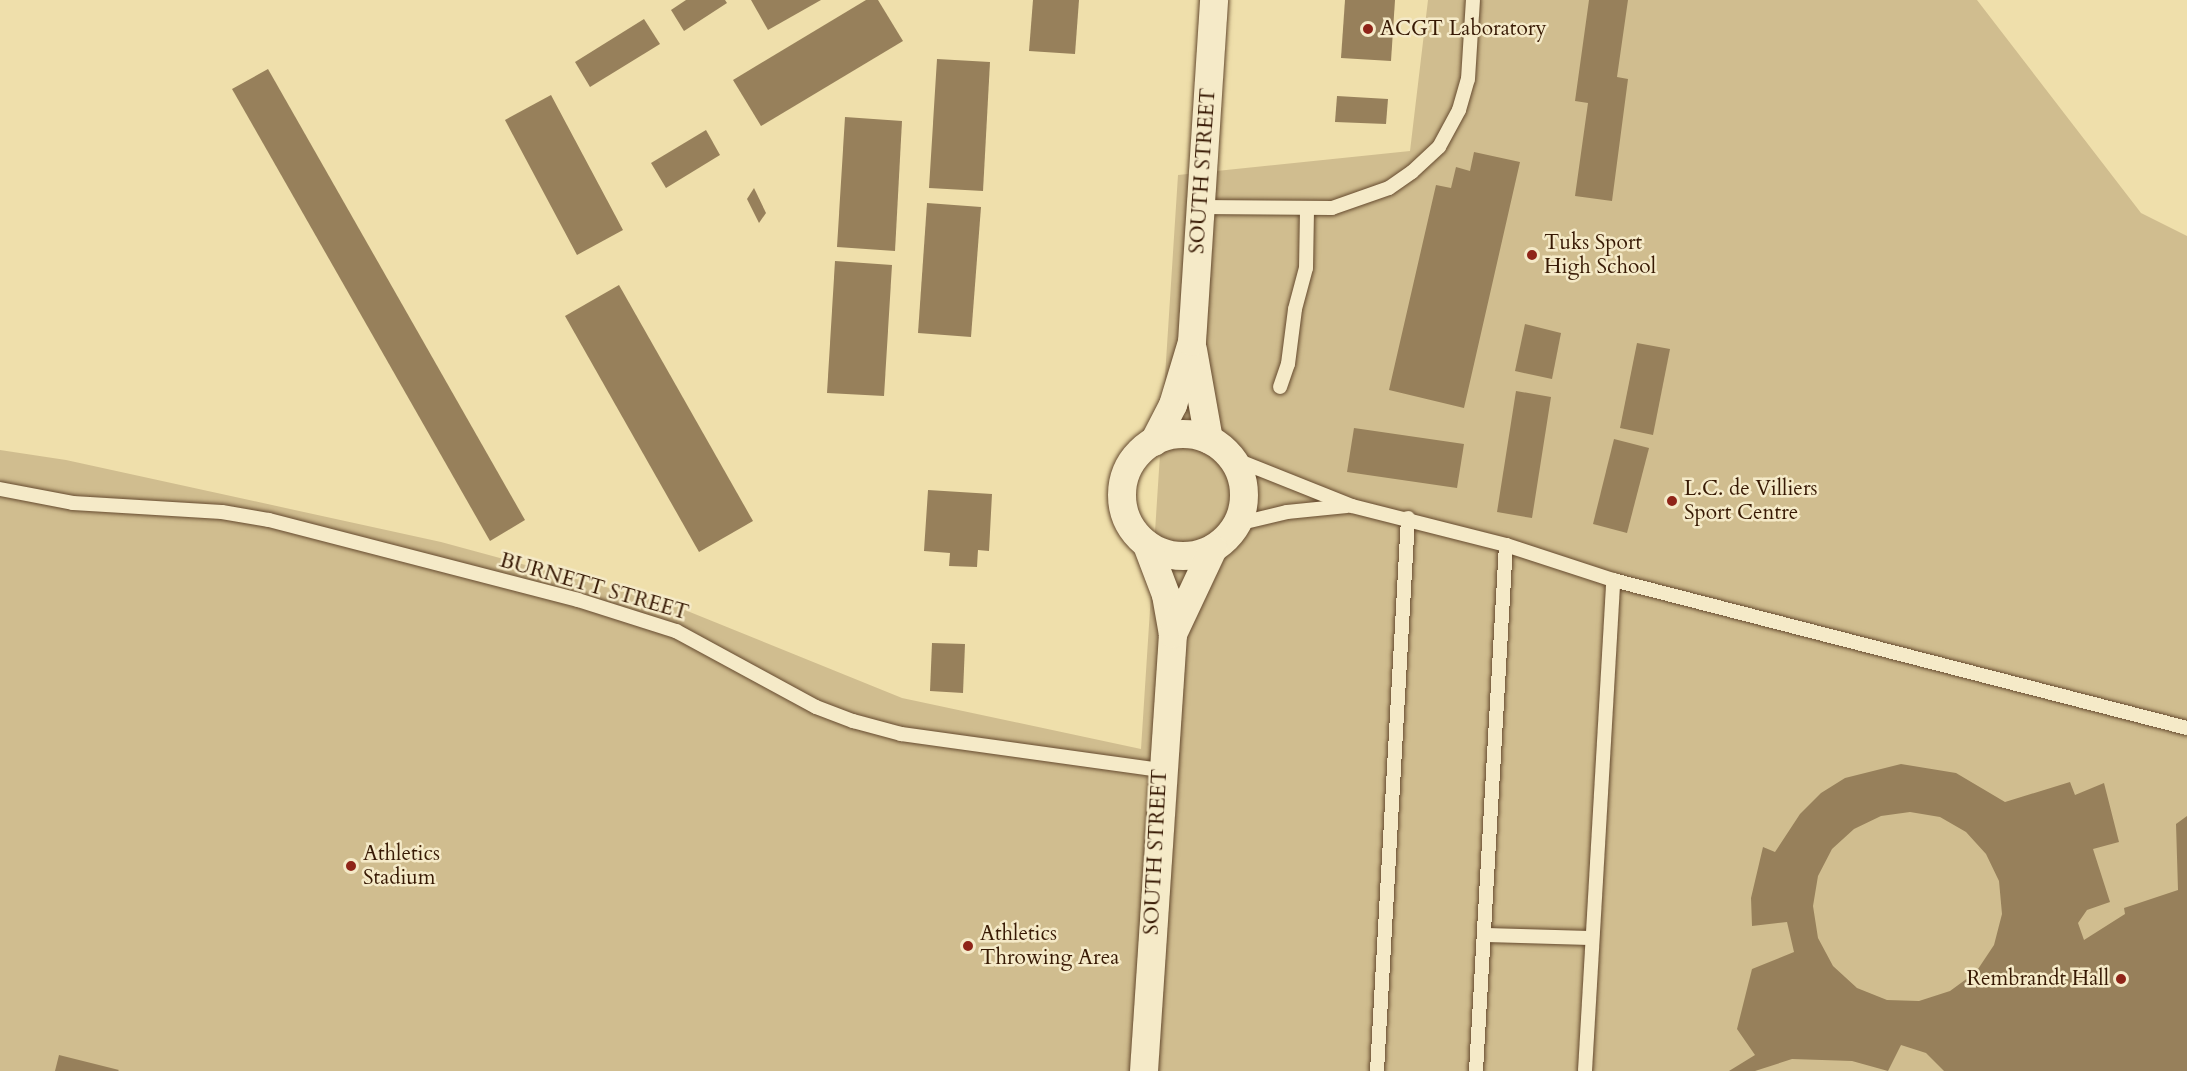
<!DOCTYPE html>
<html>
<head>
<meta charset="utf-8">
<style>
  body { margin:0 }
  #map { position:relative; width:2187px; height:1071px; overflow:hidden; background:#efdfab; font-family:Cardo,serif }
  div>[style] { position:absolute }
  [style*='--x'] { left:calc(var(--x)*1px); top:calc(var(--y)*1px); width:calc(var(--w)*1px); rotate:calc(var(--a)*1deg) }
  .green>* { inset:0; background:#d0bd8f }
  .building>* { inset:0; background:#97805b }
  .roads { filter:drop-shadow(0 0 2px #654a2e) drop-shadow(0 0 2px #654a2e) }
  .lane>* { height:14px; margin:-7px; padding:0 7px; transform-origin:7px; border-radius:7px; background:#f5eac8 }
  .street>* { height:28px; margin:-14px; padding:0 14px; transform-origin:14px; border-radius:14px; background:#f5eac8 }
  .street>.ring { margin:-14px; padding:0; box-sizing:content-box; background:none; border:28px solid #f5eac8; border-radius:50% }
  .dots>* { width:16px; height:16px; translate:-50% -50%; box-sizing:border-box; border:3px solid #f5eac8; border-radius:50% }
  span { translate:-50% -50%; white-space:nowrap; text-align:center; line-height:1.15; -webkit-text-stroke:5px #f5eac8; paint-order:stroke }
  .poi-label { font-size:21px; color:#371904 }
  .left { translate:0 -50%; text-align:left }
  .right { translate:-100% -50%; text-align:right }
  .street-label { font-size:21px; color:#371904 }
</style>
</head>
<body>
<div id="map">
  <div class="green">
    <i style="clip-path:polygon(1428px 0,1977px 0,2141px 213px,2187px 236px,2187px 1071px,0 1071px,0 450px,66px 460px,441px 542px,675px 606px,902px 698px,1141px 749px,1178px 175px,1410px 151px)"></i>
  </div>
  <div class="building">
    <i style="clip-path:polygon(686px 0,725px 0,727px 3px,684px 31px,671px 10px)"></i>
    <i style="clip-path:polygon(751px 0,821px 0,768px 30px)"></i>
    <i style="clip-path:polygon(866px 0,878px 0,903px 41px,761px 126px,733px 80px)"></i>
    <i style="clip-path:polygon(1033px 0,1079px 0,1075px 54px,1029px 51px)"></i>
    <i style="clip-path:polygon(1345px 0,1395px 0,1391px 61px,1341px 58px)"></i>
    <i style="clip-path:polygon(1589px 0,1628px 0,1617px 77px,1628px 79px,1612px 201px,1575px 196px,1588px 103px,1575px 101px)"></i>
    <i style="clip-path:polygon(644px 19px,660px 44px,590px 87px,575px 62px)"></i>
    <i style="clip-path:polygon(937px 59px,990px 62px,983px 191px,929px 188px)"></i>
    <i style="clip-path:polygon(268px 69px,525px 520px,490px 541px,232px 89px)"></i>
    <i style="clip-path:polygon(551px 95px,623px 230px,577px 255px,505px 120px)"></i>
    <i style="clip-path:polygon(1337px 96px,1388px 99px,1386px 124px,1335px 122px)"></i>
    <i style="clip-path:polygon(845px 117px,902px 121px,895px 251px,837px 247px)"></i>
    <i style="clip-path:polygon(706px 130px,720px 155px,666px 188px,651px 163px)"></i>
    <i style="clip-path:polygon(1474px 152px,1520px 162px,1464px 408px,1389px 390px,1436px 185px,1451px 188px,1456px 167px,1470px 171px)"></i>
    <i style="clip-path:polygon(754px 188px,766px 213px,759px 223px,747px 199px)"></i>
    <i style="clip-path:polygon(927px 203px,981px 207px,971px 337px,918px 333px)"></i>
    <i style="clip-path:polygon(835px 261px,892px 265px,884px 396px,827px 393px)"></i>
    <i style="clip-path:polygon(619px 285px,753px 521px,699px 552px,565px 316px)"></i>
    <i style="clip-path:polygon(1525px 324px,1561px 333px,1552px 379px,1515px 371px)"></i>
    <i style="clip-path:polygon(1637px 343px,1670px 349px,1653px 435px,1620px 428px)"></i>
    <i style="clip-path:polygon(1516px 391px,1551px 397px,1532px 518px,1497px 512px)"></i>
    <i style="clip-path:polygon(1354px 428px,1464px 444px,1457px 488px,1347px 472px)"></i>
    <i style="clip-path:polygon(1614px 439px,1649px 448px,1627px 533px,1593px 524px)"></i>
    <i style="clip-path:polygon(928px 490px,992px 494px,989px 551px,978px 550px,977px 567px,949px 566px,950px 553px,924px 551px)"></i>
    <i style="clip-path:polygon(932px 643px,965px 644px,963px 693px,930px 691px)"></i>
    <i style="clip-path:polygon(evenodd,1901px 764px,1956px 773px,2005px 802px,2070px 782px,2075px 795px,2104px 783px,2119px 842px,2093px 849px,2110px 902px,2087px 910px,2078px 923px,2084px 940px,2125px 914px,2124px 908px,2178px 890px,2176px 824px,2187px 816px,2187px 1071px,1944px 1071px,1926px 1053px,1901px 1045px,1888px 1071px,1852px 1061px,1792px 1059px,1755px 1071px,1729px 1071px,1755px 1055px,1737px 1029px,1752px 969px,1794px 952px,1787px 922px,1752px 926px,1751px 898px,1763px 847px,1775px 852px,1800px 814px,1821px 793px,1845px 778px,1901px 764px,1910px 812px,1940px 817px,1966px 832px,1986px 854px,1999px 881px,2002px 914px,1994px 945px,1976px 972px,1950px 991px,1919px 1001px,1887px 1000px,1857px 988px,1833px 966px,1818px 938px,1813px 906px,1818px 876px,1832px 849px,1854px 829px,1881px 816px,1910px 812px)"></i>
    <i style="clip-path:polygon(59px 1055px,119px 1070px,118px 1071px,55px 1071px)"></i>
  </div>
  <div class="roads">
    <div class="lane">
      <i style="--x:1200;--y:207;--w:132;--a:0.4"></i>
      <i style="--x:1332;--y:208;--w:60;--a:-19.3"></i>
      <i style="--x:1389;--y:188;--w:28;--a:-35"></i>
      <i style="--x:1412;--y:172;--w:37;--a:-43"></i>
      <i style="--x:1439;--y:147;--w:42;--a:-61.6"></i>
      <i style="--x:1459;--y:110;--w:32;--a:-74"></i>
      <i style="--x:1468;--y:79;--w:79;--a:-86.4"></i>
      <i style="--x:1280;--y:387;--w:24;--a:-71"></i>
      <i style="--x:1288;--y:364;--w:55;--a:-82.7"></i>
      <i style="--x:1295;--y:309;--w:42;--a:-75"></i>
      <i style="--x:1306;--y:268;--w:59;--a:-89"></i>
      <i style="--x:1232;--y:458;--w:129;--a:21.8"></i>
      <i style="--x:1352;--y:506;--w:159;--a:14.2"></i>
      <i style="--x:1506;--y:545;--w:113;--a:18.1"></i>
      <i style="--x:1613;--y:580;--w:593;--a:14.46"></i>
      <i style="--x:0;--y:489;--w:74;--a:10.9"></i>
      <i style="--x:73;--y:503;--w:149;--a:3.5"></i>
      <i style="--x:222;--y:512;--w:48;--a:9.7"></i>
      <i style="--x:269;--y:520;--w:319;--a:14.5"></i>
      <i style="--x:578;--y:600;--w:103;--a:17.6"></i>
      <i style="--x:676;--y:631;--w:159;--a:28.5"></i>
      <i style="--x:816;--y:707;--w:40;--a:21"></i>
      <i style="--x:853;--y:721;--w:50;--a:15.2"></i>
      <i style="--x:901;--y:734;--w:262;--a:7.9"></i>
      <i style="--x:1237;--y:524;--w:51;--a:-13.5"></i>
      <i style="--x:1287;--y:512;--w:60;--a:-5.7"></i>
      <i style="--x:1485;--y:935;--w:106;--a:1.6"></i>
      <i style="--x:1377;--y:1071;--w:554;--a:-86.79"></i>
      <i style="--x:1476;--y:1071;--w:527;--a:-86.74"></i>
      <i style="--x:1585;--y:1071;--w:492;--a:-86.7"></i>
    </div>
    <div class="street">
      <i style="--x:1193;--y:350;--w:91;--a:79.9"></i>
      <i class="ring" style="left:1122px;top:434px;width:94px;height:94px"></i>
      <i style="--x:1154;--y:442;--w:42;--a:-62.8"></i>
      <i style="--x:1173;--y:405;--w:66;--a:-73.2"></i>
      <i style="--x:1192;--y:342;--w:343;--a:-86.3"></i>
      <i style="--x:1147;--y:545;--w:53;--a:69.2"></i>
      <i style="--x:1166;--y:595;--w:40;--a:80"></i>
      <i style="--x:1144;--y:1071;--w:438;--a:-86.2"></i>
      <i style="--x:1173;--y:634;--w:94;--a:-64.8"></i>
    </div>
  </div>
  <div class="dots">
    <i style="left:1368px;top:29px;background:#8f2418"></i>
    <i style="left:1532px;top:255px;background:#8f2418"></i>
    <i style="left:1672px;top:501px;background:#8f2418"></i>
    <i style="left:351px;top:866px;background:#8f2418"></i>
    <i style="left:968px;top:946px;background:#8f2418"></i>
    <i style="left:2121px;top:979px;background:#8f2418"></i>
  </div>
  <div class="poi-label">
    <span class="left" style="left:1380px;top:29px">ACGT Laboratory</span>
    <span class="left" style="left:1544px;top:255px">Tuks Sport<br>High School</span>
    <span class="left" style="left:1684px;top:501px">L.C. de Villiers<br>Sport Centre</span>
    <span class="left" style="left:363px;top:866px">Athletics<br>Stadium</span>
    <span class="left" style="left:980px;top:946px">Athletics<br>Throwing Area</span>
    <span class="right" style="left:2109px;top:979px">Rembrandt Hall</span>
  </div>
  <div class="street-label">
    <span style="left:1203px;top:171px;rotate:-86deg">SOUTH STREET</span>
    <span style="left:594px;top:587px;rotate:16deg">BURNETT STREET</span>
    <span style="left:1156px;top:852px;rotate:-87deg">SOUTH STREET</span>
  </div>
</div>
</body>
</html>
